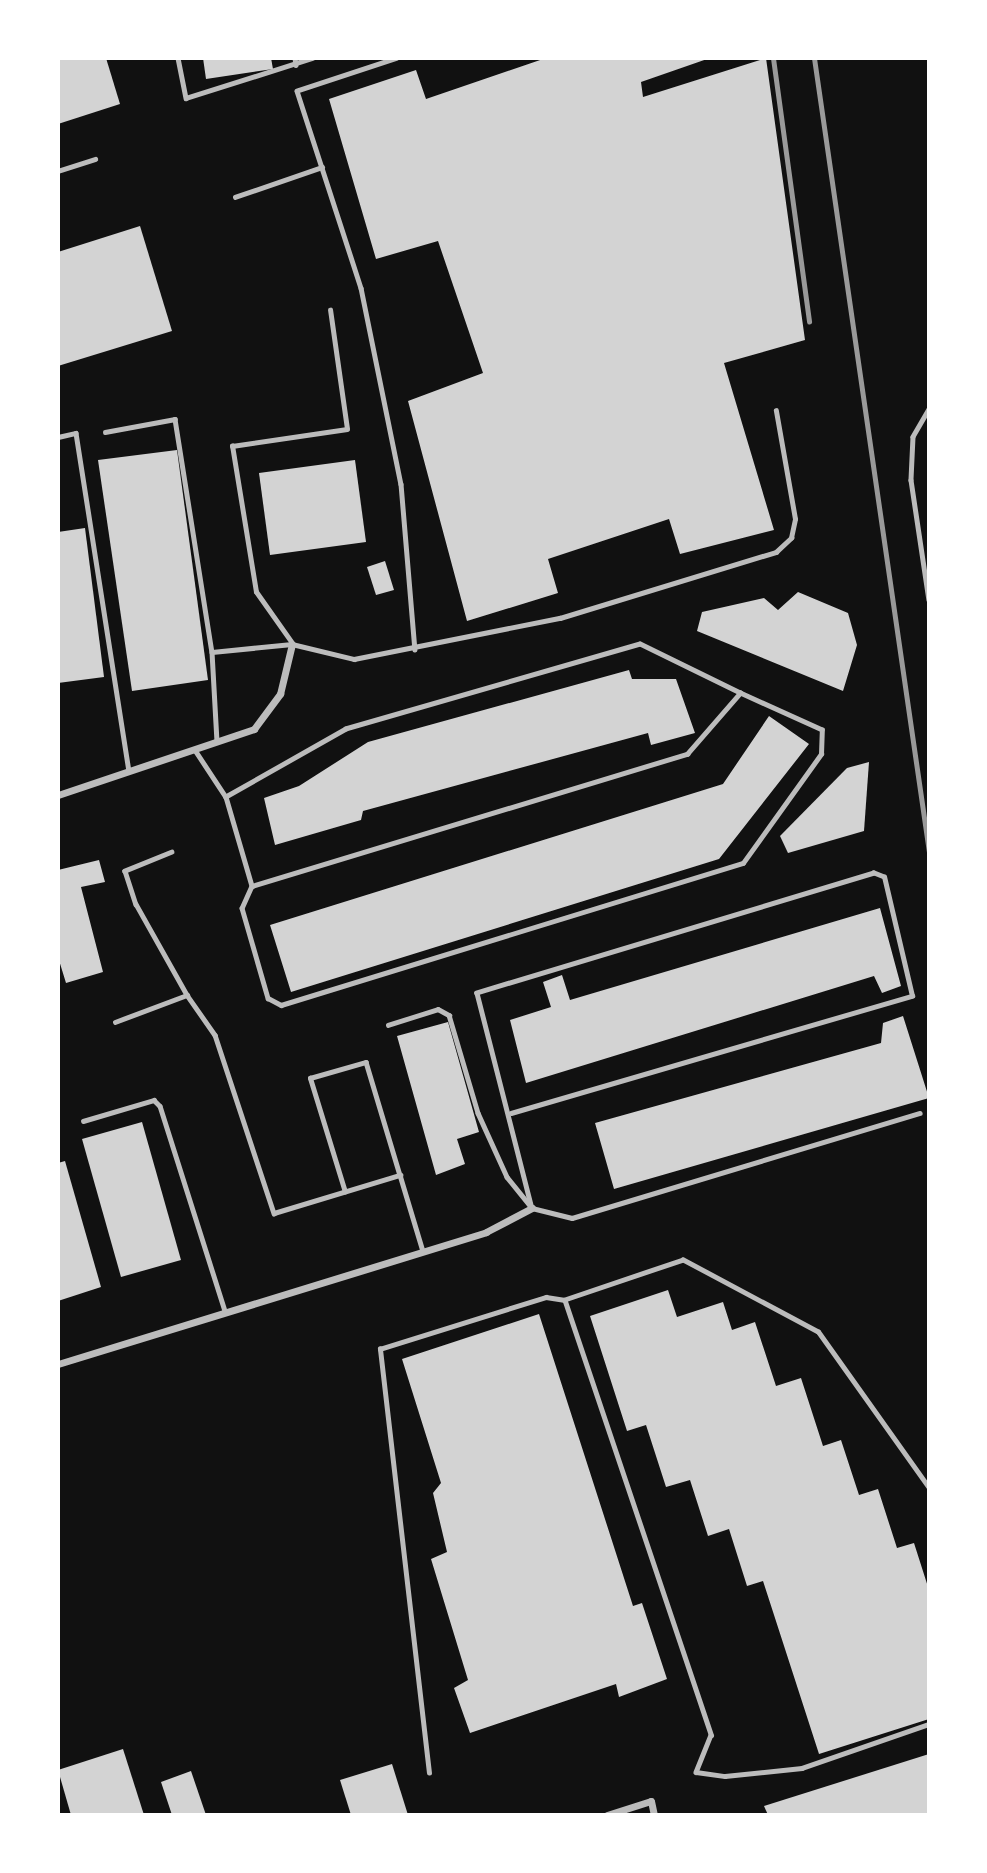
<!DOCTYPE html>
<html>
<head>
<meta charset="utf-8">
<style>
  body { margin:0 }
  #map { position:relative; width:987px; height:1873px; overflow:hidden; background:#111; font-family:Inter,sans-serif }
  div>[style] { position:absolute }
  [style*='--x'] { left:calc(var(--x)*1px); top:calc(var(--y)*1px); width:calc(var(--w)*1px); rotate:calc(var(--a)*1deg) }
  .building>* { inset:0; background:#d3d3d3 }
  .service>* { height:4.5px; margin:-2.25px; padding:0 2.25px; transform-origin:2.25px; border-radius:2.25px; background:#bcbcbc }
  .minor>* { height:7px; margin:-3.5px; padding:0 3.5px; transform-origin:3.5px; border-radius:3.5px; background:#bcbcbc }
  .rail>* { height:5px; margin:-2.5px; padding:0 2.5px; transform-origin:2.5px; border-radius:2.5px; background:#9a9a9a }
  span { translate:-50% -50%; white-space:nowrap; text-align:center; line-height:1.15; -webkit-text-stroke:7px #fff; paint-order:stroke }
  .frame { position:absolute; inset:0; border:60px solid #fff; pointer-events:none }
</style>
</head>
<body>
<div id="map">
  <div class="building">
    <i style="clip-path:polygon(58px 58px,106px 58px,120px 104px,58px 124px)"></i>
    <i style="clip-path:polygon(203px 58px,271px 58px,273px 69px,206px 79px)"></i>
    <i style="clip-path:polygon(546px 58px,710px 58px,641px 82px,643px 97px,766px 58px,805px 340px,724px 363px,774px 530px,680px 554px,669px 519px,548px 559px,558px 593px,467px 621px,408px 401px,483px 373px,438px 241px,376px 259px,329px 99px,416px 70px,426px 99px)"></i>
    <i style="clip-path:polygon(140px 226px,172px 331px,58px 366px,58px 252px)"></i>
    <i style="clip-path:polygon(177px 450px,208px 680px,132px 691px,98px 460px)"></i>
    <i style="clip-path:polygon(355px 460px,366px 542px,270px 555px,259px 473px)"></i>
    <i style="clip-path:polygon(85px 528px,104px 677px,58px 683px,58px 532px)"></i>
    <i style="clip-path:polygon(385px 561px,394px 590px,376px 595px,367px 567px)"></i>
    <i style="clip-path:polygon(798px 592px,848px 613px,857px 645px,843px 691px,697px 631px,702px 612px,764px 598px,778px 610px)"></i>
    <i style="clip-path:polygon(629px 670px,632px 679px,676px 679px,695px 733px,651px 745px,648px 733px,363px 811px,361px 820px,275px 845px,264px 798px,299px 786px,368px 742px)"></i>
    <i style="clip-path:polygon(769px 716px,809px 744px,719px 859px,291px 992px,270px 925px,723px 784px)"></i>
    <i style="clip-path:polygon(869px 762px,864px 831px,788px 853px,780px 836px,847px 768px)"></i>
    <i style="clip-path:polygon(99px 860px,105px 882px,81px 887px,103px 972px,66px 983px,58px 957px,58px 870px)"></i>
    <i style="clip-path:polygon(880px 908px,901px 986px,882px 993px,874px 976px,526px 1083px,510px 1020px,551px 1007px,543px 982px,562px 975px,570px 1000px)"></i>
    <i style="clip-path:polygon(903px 1016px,929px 1098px,614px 1189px,595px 1123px,881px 1043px,883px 1023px)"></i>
    <i style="clip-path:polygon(448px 1022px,479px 1132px,457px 1139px,465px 1164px,436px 1175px,397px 1036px)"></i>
    <i style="clip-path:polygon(142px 1122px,181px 1260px,121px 1277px,82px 1139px)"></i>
    <i style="clip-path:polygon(65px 1161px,101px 1287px,58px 1301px,58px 1163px)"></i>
    <i style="clip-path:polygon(668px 1290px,677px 1317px,723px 1302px,732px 1330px,755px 1322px,776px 1386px,801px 1378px,823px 1446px,841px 1440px,859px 1495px,878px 1489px,897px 1548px,914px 1543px,929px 1590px,929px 1719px,819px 1754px,763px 1581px,747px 1586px,729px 1529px,708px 1536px,690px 1480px,666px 1487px,646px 1425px,627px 1431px,590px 1316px)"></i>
    <i style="clip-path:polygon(539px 1314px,633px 1606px,642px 1603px,667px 1679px,619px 1697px,616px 1684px,470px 1733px,454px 1688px,468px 1680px,431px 1559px,447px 1552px,433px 1493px,441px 1483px,402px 1359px)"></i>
    <i style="clip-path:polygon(123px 1749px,144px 1815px,71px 1815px,58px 1770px)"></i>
    <i style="clip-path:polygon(929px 1754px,929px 1815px,768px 1815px,764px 1806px)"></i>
    <i style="clip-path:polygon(392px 1764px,408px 1815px,351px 1815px,340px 1780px)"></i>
    <i style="clip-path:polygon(191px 1771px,206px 1815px,172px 1815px,161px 1782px)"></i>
  </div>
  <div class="service">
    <i style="--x:178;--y:58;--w:41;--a:78.7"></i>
    <i style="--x:186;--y:98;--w:132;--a:-17.6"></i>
    <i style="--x:295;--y:58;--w:7;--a:82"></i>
    <i style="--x:397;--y:58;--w:105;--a:161.7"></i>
    <i style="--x:297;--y:91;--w:207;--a:72"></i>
    <i style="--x:361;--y:288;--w:200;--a:78.5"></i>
    <i style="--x:401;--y:484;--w:166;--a:85.2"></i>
    <i style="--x:58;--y:171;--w:39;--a:-18"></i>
    <i style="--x:235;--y:197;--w:92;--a:-19"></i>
    <i style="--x:929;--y:409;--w:32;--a:120"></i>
    <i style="--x:913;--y:437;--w:43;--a:92.7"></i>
    <i style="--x:911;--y:480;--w:121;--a:81.5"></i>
    <i style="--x:105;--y:432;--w:71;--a:-10.5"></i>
    <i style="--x:175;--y:419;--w:236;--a:81"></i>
    <i style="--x:212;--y:652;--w:80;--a:-5.7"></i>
    <i style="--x:292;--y:644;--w:64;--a:13.6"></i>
    <i style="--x:354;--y:659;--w:210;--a:-11.3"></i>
    <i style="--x:560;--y:618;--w:226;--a:-17"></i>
    <i style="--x:776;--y:552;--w:21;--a:-43"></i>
    <i style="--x:791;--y:538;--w:19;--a:-78"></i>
    <i style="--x:795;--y:519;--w:110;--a:-100"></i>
    <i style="--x:58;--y:437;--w:18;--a:-13"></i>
    <i style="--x:76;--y:433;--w:342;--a:81.1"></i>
    <i style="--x:292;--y:643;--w:62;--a:-125.2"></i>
    <i style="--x:256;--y:592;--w:148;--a:-99.3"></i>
    <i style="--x:232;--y:446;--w:116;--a:-8.4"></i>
    <i style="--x:347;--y:429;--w:120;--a:-98.1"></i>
    <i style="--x:212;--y:652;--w:89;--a:86.8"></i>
    <i style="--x:195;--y:750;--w:56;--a:56.6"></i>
    <i style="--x:226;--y:797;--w:93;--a:73.7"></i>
    <i style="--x:252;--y:886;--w:455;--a:-16.9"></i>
    <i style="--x:687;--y:754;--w:81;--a:-49"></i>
    <i style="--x:740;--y:693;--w:111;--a:-153.9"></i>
    <i style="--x:640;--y:644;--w:306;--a:163.9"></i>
    <i style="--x:346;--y:729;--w:138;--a:150.5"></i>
    <i style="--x:172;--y:852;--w:51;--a:158"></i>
    <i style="--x:125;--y:871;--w:35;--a:72"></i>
    <i style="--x:136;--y:904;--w:104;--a:60.7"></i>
    <i style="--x:187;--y:995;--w:49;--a:55"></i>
    <i style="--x:215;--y:1035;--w:188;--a:71.7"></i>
    <i style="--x:274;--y:1213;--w:132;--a:-16.8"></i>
    <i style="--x:400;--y:1175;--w:79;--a:73.2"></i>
    <i style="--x:252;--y:886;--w:24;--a:114"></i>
    <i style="--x:242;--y:908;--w:94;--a:73.9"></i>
    <i style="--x:268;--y:998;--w:15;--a:28"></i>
    <i style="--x:281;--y:1005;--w:483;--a:-17.1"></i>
    <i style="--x:743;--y:863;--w:134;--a:-54.4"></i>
    <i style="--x:821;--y:754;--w:24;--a:-88"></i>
    <i style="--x:822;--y:730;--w:90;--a:-155.7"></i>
    <i style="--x:115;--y:1022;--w:77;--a:-20.6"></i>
    <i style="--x:388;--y:1025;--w:52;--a:-17.7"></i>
    <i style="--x:438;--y:1009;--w:13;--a:29"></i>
    <i style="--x:449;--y:1015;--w:102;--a:73.5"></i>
    <i style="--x:478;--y:1113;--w:70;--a:65.6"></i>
    <i style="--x:507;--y:1177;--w:40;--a:51"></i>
    <i style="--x:532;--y:1208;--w:41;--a:14"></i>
    <i style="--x:572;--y:1218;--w:363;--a:-16.8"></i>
    <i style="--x:511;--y:1113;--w:418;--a:-16.3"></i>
    <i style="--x:912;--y:996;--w:122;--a:-103.2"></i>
    <i style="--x:884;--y:877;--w:11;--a:-158"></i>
    <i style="--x:874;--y:873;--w:415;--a:163.2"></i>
    <i style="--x:477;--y:993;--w:222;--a:75.7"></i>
    <i style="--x:83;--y:1121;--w:74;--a:-16.5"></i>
    <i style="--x:154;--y:1100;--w:8;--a:45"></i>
    <i style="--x:160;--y:1106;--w:215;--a:72.4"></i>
    <i style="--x:345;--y:1192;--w:119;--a:-107.1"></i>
    <i style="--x:310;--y:1078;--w:58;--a:-15.9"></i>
    <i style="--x:366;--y:1062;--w:118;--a:73.3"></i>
    <i style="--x:929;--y:1488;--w:191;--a:-125.4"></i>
    <i style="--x:818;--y:1332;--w:153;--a:-151.9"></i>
    <i style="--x:683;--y:1260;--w:125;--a:161.3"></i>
    <i style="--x:565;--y:1300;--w:459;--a:71.4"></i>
    <i style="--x:711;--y:1735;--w:40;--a:112"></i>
    <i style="--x:696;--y:1772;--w:29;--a:8"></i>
    <i style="--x:725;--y:1776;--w:77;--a:-5.9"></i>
    <i style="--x:802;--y:1768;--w:134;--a:-19.1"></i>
    <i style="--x:429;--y:1773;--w:427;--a:-96.6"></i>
    <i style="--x:380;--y:1349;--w:174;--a:-17.4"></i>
    <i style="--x:546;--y:1297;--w:19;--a:9"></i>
  </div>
  <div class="minor">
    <i style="--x:58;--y:795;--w:207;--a:-18.6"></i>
    <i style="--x:254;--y:729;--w:44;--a:-53.4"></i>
    <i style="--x:280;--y:694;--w:51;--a:-76.5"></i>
    <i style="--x:58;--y:1364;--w:448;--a:-17.1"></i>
    <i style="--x:486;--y:1232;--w:52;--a:-27.6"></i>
    <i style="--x:607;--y:1815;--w:46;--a:-17.7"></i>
    <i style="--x:651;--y:1801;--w:14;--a:78"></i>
  </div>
  <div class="rail">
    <i style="--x:773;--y:58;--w:266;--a:82.2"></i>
    <i style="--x:814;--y:58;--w:802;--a:81.76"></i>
  </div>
  <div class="frame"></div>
</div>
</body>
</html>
